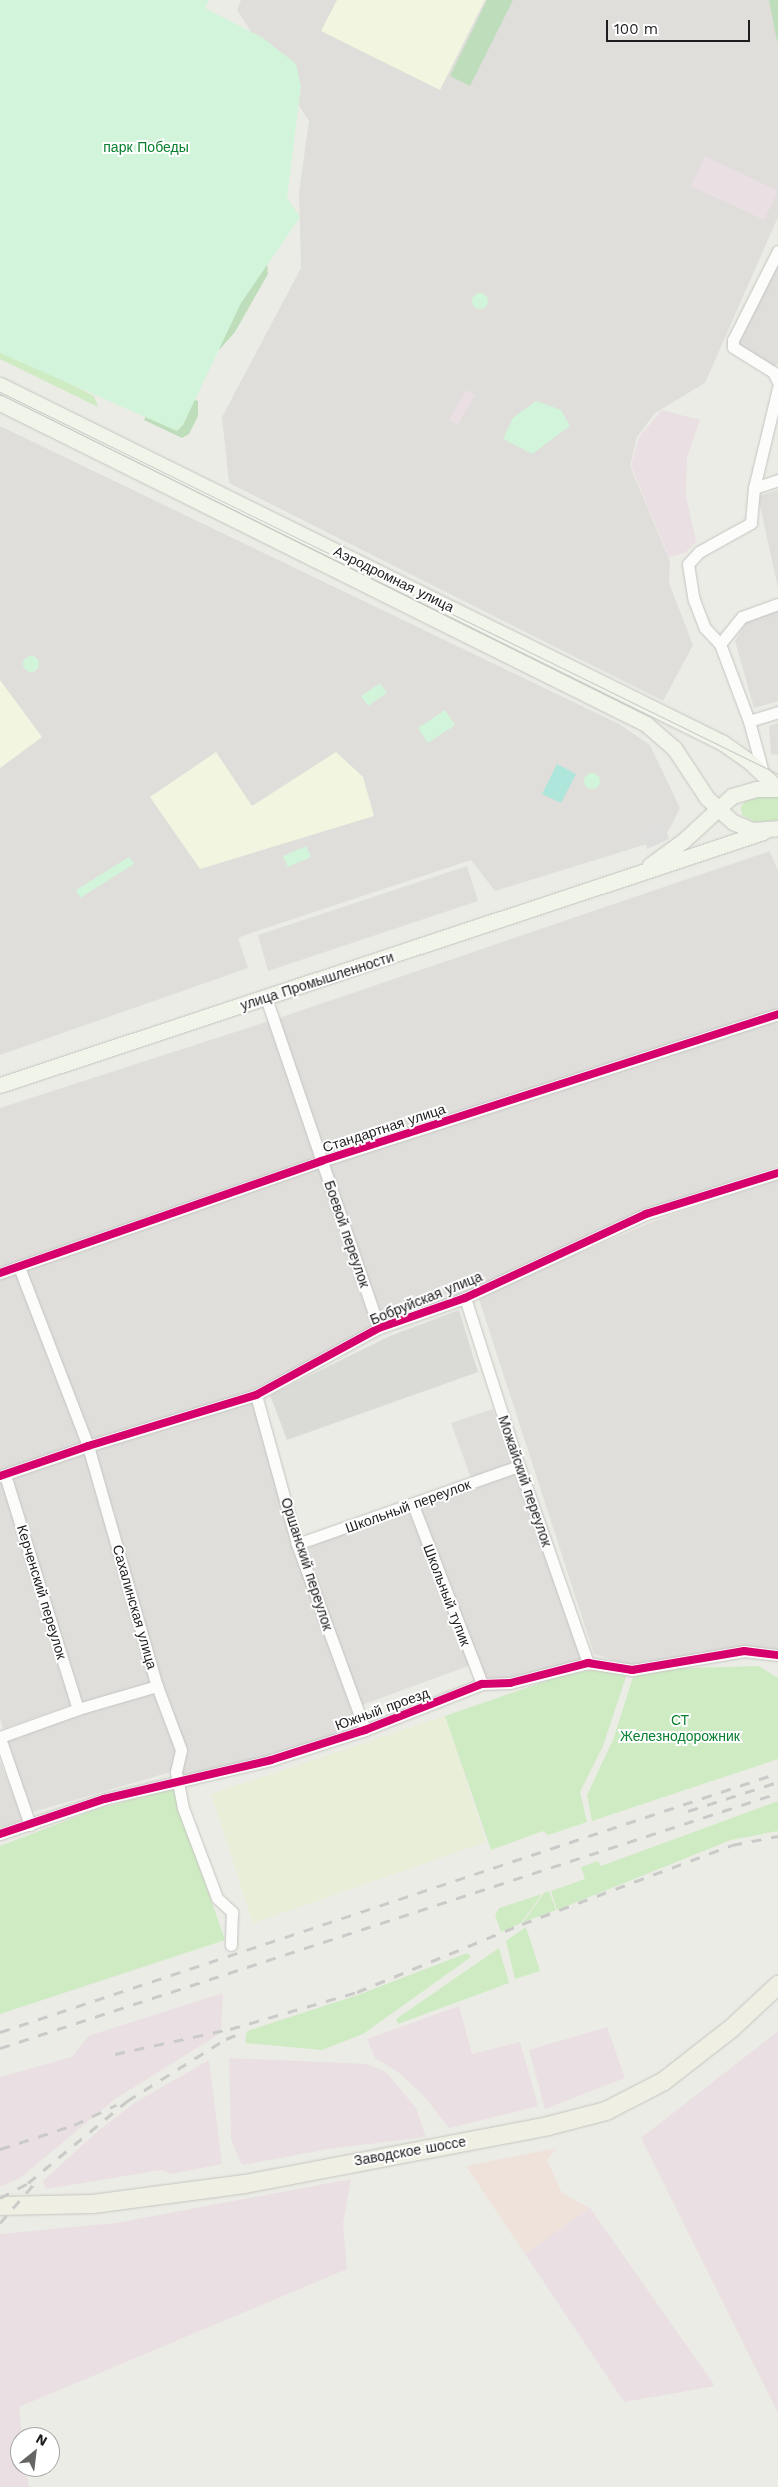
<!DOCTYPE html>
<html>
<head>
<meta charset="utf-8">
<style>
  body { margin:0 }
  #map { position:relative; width:778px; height:2487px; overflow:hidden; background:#ecece6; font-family:"Work Sans",sans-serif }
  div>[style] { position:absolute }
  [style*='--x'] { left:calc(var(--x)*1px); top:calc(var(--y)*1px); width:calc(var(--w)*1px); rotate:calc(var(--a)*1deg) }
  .residential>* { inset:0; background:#dfdedb }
  .commercial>* { inset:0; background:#efe2da }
  .industrial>* { inset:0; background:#eadfe3 }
  .education>* { inset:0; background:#f2f6e0 }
  .religious>* { inset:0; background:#dadad7 }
  .farmland>* { inset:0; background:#e8eed8 }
  .grass>* { inset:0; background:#cfebc3 }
  .forest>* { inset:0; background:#beddba }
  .park>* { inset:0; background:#d2f4da }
  .round { border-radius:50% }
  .pitch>* { inset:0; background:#afe6db }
  .parking>* { inset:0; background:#dededc }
  .roads { filter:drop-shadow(0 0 1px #c4c4c2) drop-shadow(0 0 1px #c4c4c2) }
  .minor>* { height:11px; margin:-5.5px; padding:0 5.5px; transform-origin:5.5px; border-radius:5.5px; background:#fcfcfb }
  .secondary>* { height:15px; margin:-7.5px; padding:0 7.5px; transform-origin:7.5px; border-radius:7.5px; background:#f0f4e9 }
  .primary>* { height:18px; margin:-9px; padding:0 9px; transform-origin:9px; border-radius:9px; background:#f0efe3 }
  .tram>* { height:1px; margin:-0.5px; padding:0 0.5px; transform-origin:0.5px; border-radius:0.5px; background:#cacac9 }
  .rail>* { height:3px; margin-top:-1.5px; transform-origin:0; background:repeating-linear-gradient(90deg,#cacac9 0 10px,transparent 0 20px) }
  .cycleway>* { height:8px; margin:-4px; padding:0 4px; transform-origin:4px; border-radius:4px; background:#d6006c }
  span { translate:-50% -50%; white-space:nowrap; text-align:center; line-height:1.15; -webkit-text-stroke:4px #fff; paint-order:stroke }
  .park-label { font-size:14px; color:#077f2e }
  .street-label { font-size:14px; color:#1d1d1d }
  .north { position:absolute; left:10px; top:2427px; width:50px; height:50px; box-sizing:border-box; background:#fff; border:1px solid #a5a5a5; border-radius:50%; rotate:29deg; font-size:14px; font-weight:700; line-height:20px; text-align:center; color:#1d1d1d }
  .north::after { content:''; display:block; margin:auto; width:18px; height:22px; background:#656563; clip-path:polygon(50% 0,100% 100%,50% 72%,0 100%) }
  .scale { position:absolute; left:606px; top:20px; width:144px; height:22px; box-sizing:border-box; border:2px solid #1d1d1d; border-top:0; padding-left:6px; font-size:15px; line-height:18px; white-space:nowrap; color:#1d1d1d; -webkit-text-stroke:4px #fff; paint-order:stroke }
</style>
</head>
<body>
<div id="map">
  <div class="residential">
    <i style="clip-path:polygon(241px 0,778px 0,778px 217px,705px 383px,655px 413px,637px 437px,630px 466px,670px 561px,669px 583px,693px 645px,663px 701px,229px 483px,222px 417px,301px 268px,299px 192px,309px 121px,237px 10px)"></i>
    <i style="clip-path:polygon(778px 264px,778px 364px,772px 367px,738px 345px)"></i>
    <i style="clip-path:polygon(0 426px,619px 724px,650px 745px,680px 808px,670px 828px,663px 839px,495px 891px,471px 860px,248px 934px,238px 938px,248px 968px,0 1055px)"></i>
    <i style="clip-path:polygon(778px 490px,778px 588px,758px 496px)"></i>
    <i style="clip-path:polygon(778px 610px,778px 701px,754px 708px,735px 641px,747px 621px)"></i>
    <i style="clip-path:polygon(778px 723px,778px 755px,771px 754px,769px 726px)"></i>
    <i style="clip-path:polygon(770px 851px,778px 871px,778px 1010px,324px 1158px,279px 1018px)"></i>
    <i style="clip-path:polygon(467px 866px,478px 901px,268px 971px,258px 935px)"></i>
    <i style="clip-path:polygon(778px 1015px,778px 1165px,646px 1211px,464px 1296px,381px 1326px,324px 1163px)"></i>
    <i style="clip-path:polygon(272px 1020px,318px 1159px,0 1271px,0 1108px)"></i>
    <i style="clip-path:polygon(320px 1164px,376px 1328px,255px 1392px,90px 1442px,22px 1269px)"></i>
    <i style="clip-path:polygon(778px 1179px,778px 1649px,643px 1670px,594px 1654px,478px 1296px,657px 1220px)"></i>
    <i style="clip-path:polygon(17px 1271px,85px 1444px,0 1473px,0 1276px)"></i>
    <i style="clip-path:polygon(255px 1398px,363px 1730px,179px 1781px,183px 1750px,160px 1685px,91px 1448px)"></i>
    <i style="clip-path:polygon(493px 1409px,512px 1464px,471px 1478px,451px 1423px)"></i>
    <i style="clip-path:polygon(87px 1449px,154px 1684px,82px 1702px,7px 1477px)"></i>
    <i style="clip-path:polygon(515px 1471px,585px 1661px,510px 1681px,482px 1682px,417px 1508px)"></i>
    <i style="clip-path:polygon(4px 1478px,71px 1705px,3px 1729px,0 1719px,0 1479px)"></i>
    <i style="clip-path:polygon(412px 1510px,471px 1665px,359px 1706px,303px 1547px)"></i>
    <i style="clip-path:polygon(156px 1689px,179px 1750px,174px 1771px,33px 1812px,4px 1738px)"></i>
    <i style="clip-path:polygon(0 1761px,23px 1820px,0 1827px)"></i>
  </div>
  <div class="commercial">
    <i style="clip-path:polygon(557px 2148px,547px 2160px,562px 2193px,590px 2208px,525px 2254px,466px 2166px)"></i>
  </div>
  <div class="industrial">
    <i style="clip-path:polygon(705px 156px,778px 191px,764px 220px,691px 186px)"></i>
    <i style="clip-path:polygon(466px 390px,475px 395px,458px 425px,449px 420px)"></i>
    <i style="clip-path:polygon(662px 410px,700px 420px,687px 457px,686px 495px,696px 542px,685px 553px,669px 557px,631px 466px,639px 437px)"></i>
    <i style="clip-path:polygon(223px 1993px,221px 2033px,115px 2099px,20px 2178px,0 2187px,0 2077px,72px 2057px,88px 2036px)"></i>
    <i style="clip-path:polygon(459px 2006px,472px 2054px,520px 2042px,538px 2106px,449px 2128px,424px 2096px,398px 2072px,375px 2058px,367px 2039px)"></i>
    <i style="clip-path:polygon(607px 2027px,625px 2078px,545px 2109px,529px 2050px)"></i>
    <i style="clip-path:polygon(778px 2031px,778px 2413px,641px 2138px)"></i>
    <i style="clip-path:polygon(229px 2058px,367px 2064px,386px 2072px,416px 2108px,426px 2137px,328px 2149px,242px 2165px,231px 2140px)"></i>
    <i style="clip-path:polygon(209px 2060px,222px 2164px,171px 2174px,161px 2170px,46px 2189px,43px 2181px,99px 2130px,136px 2102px)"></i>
    <i style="clip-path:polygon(351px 2179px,343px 2224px,347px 2269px,19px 2407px,22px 2437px,20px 2467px,26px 2467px,29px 2487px,0 2487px,0 2234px,116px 2223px)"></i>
    <i style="clip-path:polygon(590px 2208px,715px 2386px,624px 2402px,525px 2254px)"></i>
  </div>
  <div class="education">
    <i style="clip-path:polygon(337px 0,485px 0,440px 90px,321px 31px)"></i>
    <i style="clip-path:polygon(0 680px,42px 737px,0 768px)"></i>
    <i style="clip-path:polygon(216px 752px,252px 806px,336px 752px,363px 777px,374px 816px,200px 869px,150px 797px)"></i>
  </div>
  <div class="religious">
    <i style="clip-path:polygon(459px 1310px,478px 1372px,287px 1440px,270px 1395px,390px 1336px)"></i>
  </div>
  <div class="farmland">
    <i style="clip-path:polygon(445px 1716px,486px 1842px,253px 1923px,211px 1794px)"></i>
  </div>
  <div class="grass">
    <i style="clip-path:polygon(0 337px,35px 366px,94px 396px,98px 407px,0 359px)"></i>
    <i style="clip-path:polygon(764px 796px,778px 796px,778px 820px,755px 822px,742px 815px,741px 807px,746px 800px)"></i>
    <i style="clip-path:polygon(759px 1666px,778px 1678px,778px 1759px,592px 1821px,587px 1795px,613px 1740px,634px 1674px,655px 1669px)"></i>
    <i style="clip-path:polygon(598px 1669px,625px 1673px,626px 1677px,603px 1746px,580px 1792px,587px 1822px,548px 1835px,543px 1831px,491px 1850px,445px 1716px,561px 1676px)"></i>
    <i style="clip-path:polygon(175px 1788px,179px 1808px,225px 1940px,0 2014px,0 1846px,97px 1809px)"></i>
    <i style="clip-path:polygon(778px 1801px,778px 1831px,731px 1840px,557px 1910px,551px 1891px,585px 1879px,581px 1867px,598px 1861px,601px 1866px)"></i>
    <i style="clip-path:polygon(549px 1891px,556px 1910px,523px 1922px,544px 1893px)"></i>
    <i style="clip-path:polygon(542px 1894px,521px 1923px,501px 1932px,495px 1915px,499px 1908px)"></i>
    <i style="clip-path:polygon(526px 1927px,540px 1971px,515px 1979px,506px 1941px)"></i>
    <i style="clip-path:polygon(499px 1948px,509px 1983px,398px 2024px,396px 2019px)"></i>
    <i style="clip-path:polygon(467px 1953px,471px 1957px,363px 2034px,322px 2050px,245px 2043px,247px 2031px,358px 1995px)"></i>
  </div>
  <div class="forest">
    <i style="clip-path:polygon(487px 0,513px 0,470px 86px,450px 76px)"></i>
    <i style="clip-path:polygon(769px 0,778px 0,778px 41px,777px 41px)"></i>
    <i style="clip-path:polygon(266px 251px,268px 274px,235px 332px,220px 349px,209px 351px)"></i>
    <i style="clip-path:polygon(161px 385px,198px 401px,198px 416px,189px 434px,182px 438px,144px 420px)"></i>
  </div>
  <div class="park">
    <i style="clip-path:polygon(0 0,209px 0,205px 8px,263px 38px,296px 64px,301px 86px,287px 198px,300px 217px,241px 303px,183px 425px,177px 431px,0 353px)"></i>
    <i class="round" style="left:472px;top:293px;width:16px;height:16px"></i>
    <i style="clip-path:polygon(536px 401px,561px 410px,570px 426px,532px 454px,503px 439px,513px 418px)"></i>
    <i class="round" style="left:23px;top:656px;width:16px;height:16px"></i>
    <i style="clip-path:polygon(380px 683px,387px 693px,368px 706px,361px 696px)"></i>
    <i style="clip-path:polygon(445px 710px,455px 725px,428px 743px,418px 728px)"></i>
    <i class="round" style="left:584px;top:773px;width:16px;height:16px"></i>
    <i style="clip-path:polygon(306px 846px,311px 857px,288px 867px,283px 856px)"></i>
    <i style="clip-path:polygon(129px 857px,134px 864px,80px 898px,76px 890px)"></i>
  </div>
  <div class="pitch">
    <i style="clip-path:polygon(557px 764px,576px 774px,561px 803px,542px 794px)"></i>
  </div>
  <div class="parking">
    <i style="clip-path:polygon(664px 825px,669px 839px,647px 849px,642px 832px)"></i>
  </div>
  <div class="roads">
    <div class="minor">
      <i style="--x:778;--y:251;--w:100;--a:116.8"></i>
      <i style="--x:733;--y:340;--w:7;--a:90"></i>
      <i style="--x:733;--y:347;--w:47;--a:32"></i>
      <i style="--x:773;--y:372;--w:11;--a:63"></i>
      <i style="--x:778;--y:388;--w:103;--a:103.5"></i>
      <i style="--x:754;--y:488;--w:35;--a:95"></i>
      <i style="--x:751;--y:523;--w:60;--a:150.9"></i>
      <i style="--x:699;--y:552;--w:16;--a:133"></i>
      <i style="--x:688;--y:564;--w:36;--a:81"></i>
      <i style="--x:694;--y:600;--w:30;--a:69"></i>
      <i style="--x:705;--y:628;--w:22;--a:47"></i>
      <i style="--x:720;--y:644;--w:35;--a:-51"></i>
      <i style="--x:742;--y:617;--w:38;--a:-20"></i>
      <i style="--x:754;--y:488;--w:25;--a:-18"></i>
      <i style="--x:720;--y:644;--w:82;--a:69.4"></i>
      <i style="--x:749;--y:721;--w:54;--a:74.9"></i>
      <i style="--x:749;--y:721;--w:30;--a:-17"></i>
      <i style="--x:266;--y:998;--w:349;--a:71.1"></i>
      <i style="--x:19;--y:1267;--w:192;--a:68.9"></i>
      <i style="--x:88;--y:1446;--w:250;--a:74"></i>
      <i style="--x:157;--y:1686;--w:68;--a:69.4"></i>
      <i style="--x:181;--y:1750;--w:23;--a:103"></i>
      <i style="--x:176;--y:1772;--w:37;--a:79"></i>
      <i style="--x:183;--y:1808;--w:96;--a:69.3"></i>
      <i style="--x:217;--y:1898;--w:21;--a:43"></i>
      <i style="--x:232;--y:1912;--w:33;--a:92"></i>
      <i style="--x:0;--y:1273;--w:340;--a:-19.2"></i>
      <i style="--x:321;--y:1161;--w:480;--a:-17.8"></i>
      <i style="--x:465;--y:1298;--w:176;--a:72.2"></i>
      <i style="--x:519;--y:1466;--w:209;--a:70.7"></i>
      <i style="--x:256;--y:1395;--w:155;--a:74.6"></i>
      <i style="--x:297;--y:1544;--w:198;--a:69.9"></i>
      <i style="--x:5;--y:1475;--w:245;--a:72.7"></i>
      <i style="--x:0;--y:1476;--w:93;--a:-18.8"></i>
      <i style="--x:88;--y:1446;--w:176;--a:-16.9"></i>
      <i style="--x:256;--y:1395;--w:140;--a:-28.6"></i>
      <i style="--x:379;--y:1328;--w:91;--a:-19.2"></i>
      <i style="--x:465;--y:1298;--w:200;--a:-24.9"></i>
      <i style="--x:646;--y:1214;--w:138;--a:-17.3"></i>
      <i style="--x:413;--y:1505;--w:192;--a:68.9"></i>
      <i style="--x:297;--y:1544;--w:235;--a:-19.4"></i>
      <i style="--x:0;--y:1737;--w:83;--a:-19.7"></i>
      <i style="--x:78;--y:1709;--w:82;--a:-16.2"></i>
      <i style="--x:0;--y:1738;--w:92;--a:71"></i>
      <i style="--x:0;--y:1834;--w:110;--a:-18.6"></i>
      <i style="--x:104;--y:1799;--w:171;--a:-13.1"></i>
      <i style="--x:271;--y:1760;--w:99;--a:-17.7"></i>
      <i style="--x:365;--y:1730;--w:126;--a:-21.5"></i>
      <i style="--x:482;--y:1684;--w:28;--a:-2"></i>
      <i style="--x:510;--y:1683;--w:81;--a:-14.4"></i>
      <i style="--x:588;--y:1663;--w:45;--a:9"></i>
      <i style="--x:632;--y:1670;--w:114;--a:-9.6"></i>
      <i style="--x:744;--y:1651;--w:34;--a:7"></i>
    </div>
    <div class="secondary">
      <i style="--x:0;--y:385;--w:807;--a:26.34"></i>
      <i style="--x:723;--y:743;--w:32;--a:35"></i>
      <i style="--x:749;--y:761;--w:40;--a:44"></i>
      <i style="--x:0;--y:403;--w:721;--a:26.42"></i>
      <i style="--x:646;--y:724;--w:37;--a:41"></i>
      <i style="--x:674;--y:748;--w:60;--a:56.6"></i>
      <i style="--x:707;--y:798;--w:35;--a:43"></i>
      <i style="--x:733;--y:822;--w:21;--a:23"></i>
      <i style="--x:752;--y:830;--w:26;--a:-4"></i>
      <i style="--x:650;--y:865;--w:41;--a:-36"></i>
      <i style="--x:683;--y:841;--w:67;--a:-42.6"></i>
      <i style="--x:732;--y:796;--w:26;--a:-16"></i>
      <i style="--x:757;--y:789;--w:21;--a:0"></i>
      <i style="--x:0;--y:1085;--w:804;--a:-18.34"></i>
    </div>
    <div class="primary">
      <i style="--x:0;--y:2206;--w:93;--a:-1.2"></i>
      <i style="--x:93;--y:2204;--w:153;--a:-7.5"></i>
      <i style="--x:245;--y:2184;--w:309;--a:-10.8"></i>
      <i style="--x:548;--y:2126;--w:60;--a:-14.5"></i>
      <i style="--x:606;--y:2111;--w:65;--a:-27.3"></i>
      <i style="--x:664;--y:2081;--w:88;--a:-38"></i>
      <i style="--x:733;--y:2027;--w:62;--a:-43"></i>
    </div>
  </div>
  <div class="tram">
    <i style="--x:0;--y:392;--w:867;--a:26.15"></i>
  </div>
  <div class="rail">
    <i style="--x:688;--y:1811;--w:95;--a:-17.9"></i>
    <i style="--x:0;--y:2032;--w:820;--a:-18.41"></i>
    <i style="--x:0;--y:2048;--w:819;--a:-18.15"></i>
    <i style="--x:115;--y:2054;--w:118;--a:-12.3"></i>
    <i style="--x:230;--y:2029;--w:132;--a:-16.2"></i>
    <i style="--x:357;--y:1992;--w:178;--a:-22.4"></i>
    <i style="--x:522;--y:1924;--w:224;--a:-20.6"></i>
    <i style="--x:732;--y:1845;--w:47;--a:-11.1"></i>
    <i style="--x:0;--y:2149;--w:78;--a:-18"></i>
    <i style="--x:74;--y:2125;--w:47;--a:-25.5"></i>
    <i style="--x:0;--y:2198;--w:32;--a:-28"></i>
    <i style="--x:28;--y:2183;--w:129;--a:-39.6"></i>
    <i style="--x:127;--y:2101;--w:117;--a:-32.1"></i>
    <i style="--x:226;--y:2039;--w:18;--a:-22"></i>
    <i style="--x:0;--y:2223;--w:52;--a:-48.9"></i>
  </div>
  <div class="cycleway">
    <i style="--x:0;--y:1273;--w:340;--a:-19.2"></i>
    <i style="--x:321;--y:1161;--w:480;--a:-17.8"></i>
    <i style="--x:0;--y:1476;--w:93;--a:-18.8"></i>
    <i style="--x:88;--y:1446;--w:176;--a:-16.9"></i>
    <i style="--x:256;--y:1395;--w:140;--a:-28.6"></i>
    <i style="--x:379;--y:1328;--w:91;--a:-19.2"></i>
    <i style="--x:465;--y:1298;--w:200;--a:-24.9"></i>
    <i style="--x:646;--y:1214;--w:138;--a:-17.3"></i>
    <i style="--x:0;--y:1834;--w:110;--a:-18.6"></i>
    <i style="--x:104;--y:1799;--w:171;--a:-13.1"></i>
    <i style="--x:271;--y:1760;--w:99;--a:-17.7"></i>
    <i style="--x:365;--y:1730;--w:126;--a:-21.5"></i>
    <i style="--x:482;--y:1684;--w:28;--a:-2"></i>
    <i style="--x:510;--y:1683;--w:81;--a:-14.4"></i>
    <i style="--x:588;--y:1663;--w:45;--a:9"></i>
    <i style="--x:632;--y:1670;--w:114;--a:-9.6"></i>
    <i style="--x:744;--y:1651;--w:34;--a:7"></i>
  </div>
  <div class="park-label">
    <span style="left:146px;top:147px">парк Победы</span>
    <span style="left:680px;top:1728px">СТ<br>Железнодорожник</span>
  </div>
  <div class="street-label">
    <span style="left:394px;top:579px;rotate:26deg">Аэродромная улица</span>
    <span style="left:317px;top:981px;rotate:-18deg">улица Промышленности</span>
    <span style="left:384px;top:1128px;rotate:-18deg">Стандартная улица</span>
    <span style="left:347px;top:1234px;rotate:71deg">Боевой переулок</span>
    <span style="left:426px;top:1298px;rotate:-22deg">Бобруйская улица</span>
    <span style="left:525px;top:1481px;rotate:71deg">Можайский переулок</span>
    <span style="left:408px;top:1506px;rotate:-20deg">Школьный переулок</span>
    <span style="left:307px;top:1564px;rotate:72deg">Оршанский переулок</span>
    <span style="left:42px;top:1592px;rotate:73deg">Керченский переулок</span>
    <span style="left:447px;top:1595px;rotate:69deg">Школьный тупик</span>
    <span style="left:135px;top:1607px;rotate:74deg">Сахалинская улица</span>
    <span style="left:382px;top:1709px;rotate:-20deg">Южный проезд</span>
    <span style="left:410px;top:2151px;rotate:-10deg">Заводское шоссе</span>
  </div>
  <div class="north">N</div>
  <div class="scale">100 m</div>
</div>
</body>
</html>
